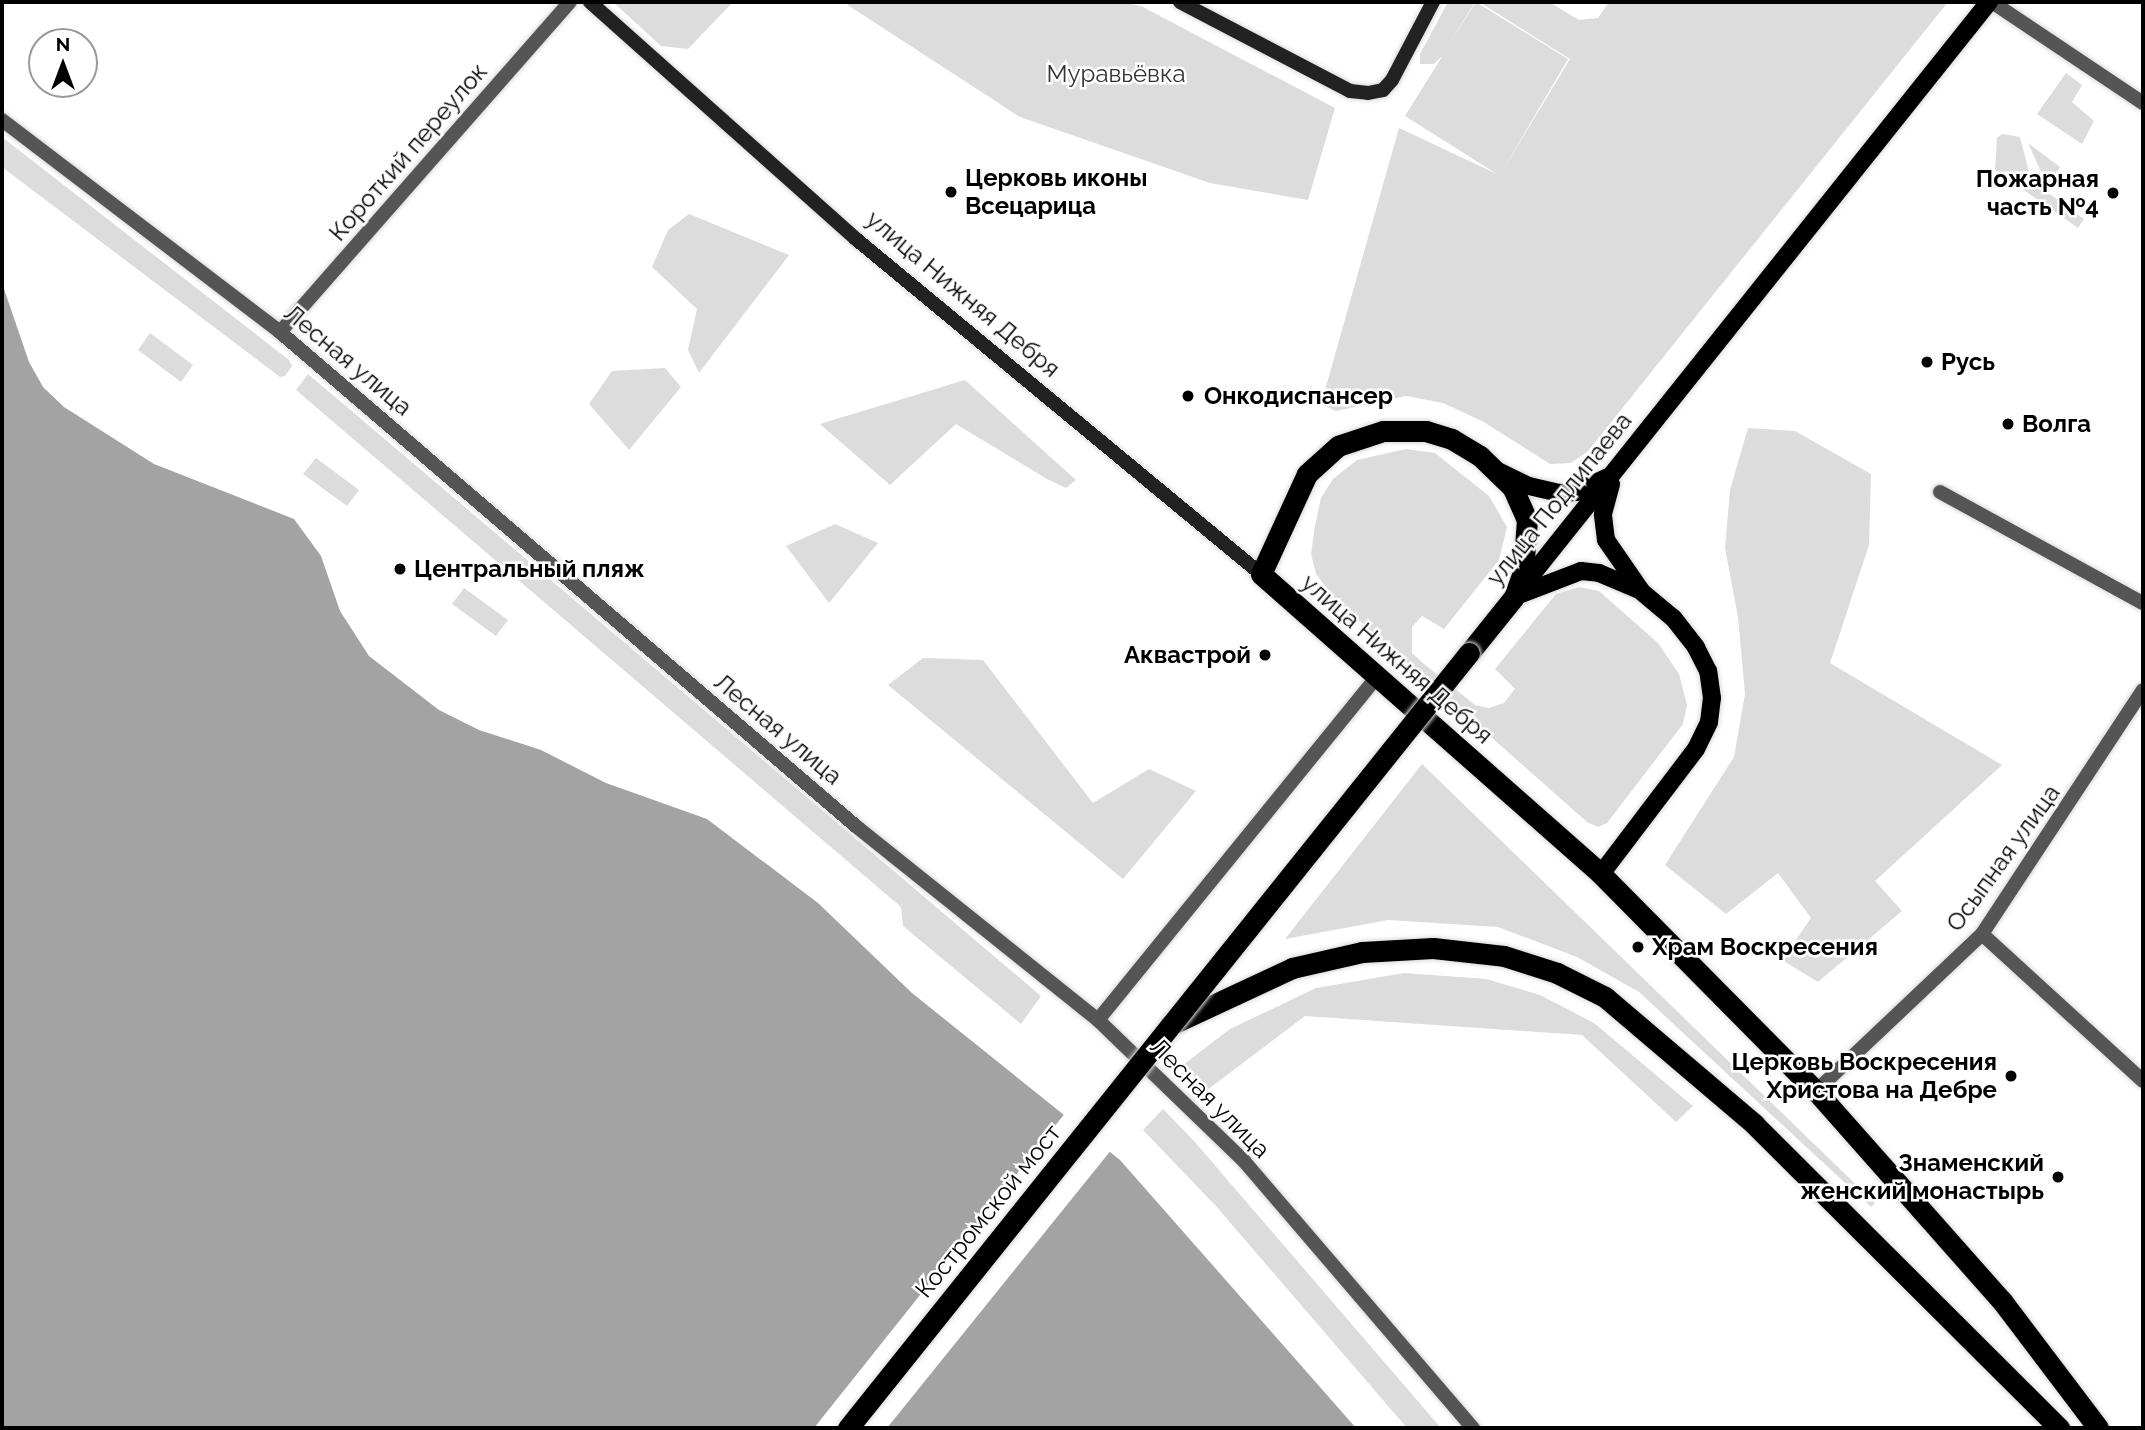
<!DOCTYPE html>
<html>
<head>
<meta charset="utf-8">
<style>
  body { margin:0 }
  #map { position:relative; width:2145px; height:1430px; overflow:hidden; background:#fff; font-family:Raleway,sans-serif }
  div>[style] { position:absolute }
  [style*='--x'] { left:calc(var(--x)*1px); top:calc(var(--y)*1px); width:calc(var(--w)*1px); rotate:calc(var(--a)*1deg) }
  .green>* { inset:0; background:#dcdcdc }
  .water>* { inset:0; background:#a3a3a3 }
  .pier>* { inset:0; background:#fff }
  .roads { filter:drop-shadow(0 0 2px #dbdbdb) drop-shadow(0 0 2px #dbdbdb) }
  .street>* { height:14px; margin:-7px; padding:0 7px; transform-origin:7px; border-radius:7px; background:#555 }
  .secondary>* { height:14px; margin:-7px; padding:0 7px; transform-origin:7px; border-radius:7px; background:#222 }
  .primary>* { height:18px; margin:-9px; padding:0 9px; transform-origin:9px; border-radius:9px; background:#000 }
  .highway>* { height:21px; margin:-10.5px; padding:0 10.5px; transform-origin:10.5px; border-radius:10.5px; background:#000 }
  .bridges { filter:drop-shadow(0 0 2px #dbdbdb) drop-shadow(0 0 2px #dbdbdb) }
  .highway-bridge>* { height:21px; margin:-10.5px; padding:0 10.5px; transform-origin:10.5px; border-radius:10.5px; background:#000 }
  .dots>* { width:19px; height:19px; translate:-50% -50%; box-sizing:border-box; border:4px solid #fff; border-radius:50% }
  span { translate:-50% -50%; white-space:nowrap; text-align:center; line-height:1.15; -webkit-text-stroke:5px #fff; paint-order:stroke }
  .park-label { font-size:24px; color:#333 }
  .street-label { font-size:24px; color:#000 }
  .poi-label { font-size:24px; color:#000; font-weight:700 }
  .left { translate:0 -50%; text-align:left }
  .right { translate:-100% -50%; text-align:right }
  .frame { position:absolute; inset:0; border:4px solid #000; pointer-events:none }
  .north { position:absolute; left:28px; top:28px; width:70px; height:70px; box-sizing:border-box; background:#fff; border:2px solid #999; border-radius:50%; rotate:0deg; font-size:19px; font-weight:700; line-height:28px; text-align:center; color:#000 }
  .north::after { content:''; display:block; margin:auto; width:24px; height:32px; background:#000; clip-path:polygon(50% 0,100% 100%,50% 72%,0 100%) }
</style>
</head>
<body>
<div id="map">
  <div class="green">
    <i style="clip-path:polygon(613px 2px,733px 2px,688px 49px,661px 46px)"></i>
    <i style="clip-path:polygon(843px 2px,1122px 2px,1141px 6px,1335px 108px,1308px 200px,1210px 183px,1020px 117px)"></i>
    <i style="clip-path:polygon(1448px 2px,1475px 2px,1449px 44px,1476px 2px,1568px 59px,1500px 175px,1570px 59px,1479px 2px,1549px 2px,1579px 20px,1598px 18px,1609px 2px,1948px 2px,1588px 451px,1571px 463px,1550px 464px,1482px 421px,1443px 403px,1406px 396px,1336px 411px,1321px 404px,1399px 128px,1497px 174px,1405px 116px,1443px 55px,1434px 64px,1420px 64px,1420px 54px)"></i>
    <i style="clip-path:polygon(2066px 73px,2082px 85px,2072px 102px,2094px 121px,2082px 144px,2037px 114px)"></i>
    <i style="clip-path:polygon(2002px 134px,2020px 137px,2031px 180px,2043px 176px,2028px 143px,2060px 167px,2047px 192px,2084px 219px,2078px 228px,1995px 170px,1997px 138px)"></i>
    <i style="clip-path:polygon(2px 137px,289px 360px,292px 366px,285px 376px,280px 377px,2px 167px)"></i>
    <i style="clip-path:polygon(689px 214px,789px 255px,699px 373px,688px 350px,697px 309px,652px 267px,668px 230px)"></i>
    <i style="clip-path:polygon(150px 333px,193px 365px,181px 382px,138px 350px)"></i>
    <i style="clip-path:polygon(665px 368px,681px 387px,629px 450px,589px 404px,612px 371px)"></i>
    <i style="clip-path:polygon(308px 374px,1041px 996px,1021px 1024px,903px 926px,901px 907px,296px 390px)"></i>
    <i style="clip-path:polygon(965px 380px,1076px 480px,1066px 488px,1047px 479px,956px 424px,890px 485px,820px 424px)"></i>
    <i style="clip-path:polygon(1748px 428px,1795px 431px,1871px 474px,1869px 545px,1830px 663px,2002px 765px,1875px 881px,1902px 911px,1818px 982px,1782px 960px,1811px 918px,1778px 873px,1726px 914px,1665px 865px,1734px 757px,1745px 694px,1738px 617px,1725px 548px,1730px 490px)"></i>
    <i style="clip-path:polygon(1406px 449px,1435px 453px,1489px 496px,1507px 527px,1499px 560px,1444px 629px,1422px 616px,1412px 627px,1412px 653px,1424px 664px,1475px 705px,1489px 708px,1504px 703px,1515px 689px,1495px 669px,1556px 594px,1579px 587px,1599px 591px,1658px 643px,1679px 674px,1687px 705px,1683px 724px,1607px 823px,1598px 827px,1587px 822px,1334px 598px,1316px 574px,1311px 554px,1315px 526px,1321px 498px,1333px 479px,1357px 460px)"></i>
    <i style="clip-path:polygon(316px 458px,359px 490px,347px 506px,303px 474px)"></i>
    <i style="clip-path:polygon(835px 524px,878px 543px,829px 603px,786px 546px)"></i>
    <i style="clip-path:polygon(464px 588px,508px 620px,496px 636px,452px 604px)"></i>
    <i style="clip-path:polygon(923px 658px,983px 660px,1093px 803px,1149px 769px,1196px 791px,1123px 879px,888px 685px)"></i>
    <i style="clip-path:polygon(1422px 764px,1875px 1203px,1871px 1207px,1639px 992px,1577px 957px,1498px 927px,1388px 920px,1285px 939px)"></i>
    <i style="clip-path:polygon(1404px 973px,1486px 979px,1540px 995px,1594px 1023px,1693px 1106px,1676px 1122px,1582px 1035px,1305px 1016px,1207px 1090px,1183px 1065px,1230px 1029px,1316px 988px)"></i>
    <i style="clip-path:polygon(1163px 1109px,1194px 1141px,1441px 1428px,1407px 1428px,1215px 1205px,1143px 1130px)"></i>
  </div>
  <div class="water">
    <i style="clip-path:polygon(2px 283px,29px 362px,43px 387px,64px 407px,154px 464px,294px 519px,321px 556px,340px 611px,369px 656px,439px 710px,479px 730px,541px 750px,606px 783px,707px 819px,818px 903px,912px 993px,1120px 1160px,1356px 1428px,2px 1428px)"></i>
  </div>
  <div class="pier">
    <i style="clip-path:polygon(1066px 1112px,1112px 1149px,887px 1428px,814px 1428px)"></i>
  </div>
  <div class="roads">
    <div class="street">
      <i style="--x:1992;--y:2;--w:182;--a:33.8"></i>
      <i style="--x:2;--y:120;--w:350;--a:37.3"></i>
      <i style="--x:280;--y:332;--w:760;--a:40.63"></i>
      <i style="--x:857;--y:827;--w:309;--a:38.7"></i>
      <i style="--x:1098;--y:1020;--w:203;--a:44"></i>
      <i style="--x:1244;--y:1161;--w:352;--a:49.4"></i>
      <i style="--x:280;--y:332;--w:439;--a:-48.7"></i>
      <i style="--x:1940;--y:492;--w:231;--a:28.7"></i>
      <i style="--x:1982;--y:934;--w:218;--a:42.4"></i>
      <i style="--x:1098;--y:1020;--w:442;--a:-50.9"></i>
      <i style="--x:1816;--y:1091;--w:228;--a:-43.4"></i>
      <i style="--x:1982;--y:934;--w:292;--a:-56.6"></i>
    </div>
    <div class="secondary">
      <i style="--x:590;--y:2;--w:356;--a:41.7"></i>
      <i style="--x:856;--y:239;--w:526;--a:39.6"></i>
      <i style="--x:1180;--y:2;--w:192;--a:27.6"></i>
      <i style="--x:1350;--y:91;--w:18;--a:6"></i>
      <i style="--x:1368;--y:93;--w:15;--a:-11"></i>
      <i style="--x:1383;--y:90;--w:13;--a:-48"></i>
      <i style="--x:1392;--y:80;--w:88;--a:-62.3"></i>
    </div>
    <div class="primary">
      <i style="--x:1500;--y:472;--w:32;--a:26"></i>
      <i style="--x:1529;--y:486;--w:31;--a:13"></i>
      <i style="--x:1559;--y:493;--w:17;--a:-3"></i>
      <i style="--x:1576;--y:492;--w:35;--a:-25"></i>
      <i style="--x:1518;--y:592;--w:755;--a:-51.4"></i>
      <i style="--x:1521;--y:594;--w:64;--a:-21"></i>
      <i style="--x:1581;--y:571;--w:18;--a:6"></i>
      <i style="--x:1599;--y:573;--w:43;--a:23"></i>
      <i style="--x:1601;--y:874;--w:157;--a:-52.8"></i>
      <i style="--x:1696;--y:749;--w:30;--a:-64"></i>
      <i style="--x:1709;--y:722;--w:24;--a:-83"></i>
      <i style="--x:1712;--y:698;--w:27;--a:-98"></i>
      <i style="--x:1708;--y:671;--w:27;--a:-117"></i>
      <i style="--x:1696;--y:647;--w:37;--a:-128"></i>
      <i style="--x:1673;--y:618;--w:40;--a:-140"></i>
      <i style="--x:1642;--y:592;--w:63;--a:-124.7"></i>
      <i style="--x:1606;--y:540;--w:26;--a:-97"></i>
      <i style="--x:1603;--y:514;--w:31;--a:-75"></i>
    </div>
    <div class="highway">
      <i style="--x:1469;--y:653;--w:72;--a:-51.2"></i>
      <i style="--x:1514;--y:597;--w:27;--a:-70"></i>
      <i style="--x:1523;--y:572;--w:52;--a:-85.6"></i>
      <i style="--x:1527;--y:520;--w:35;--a:-114"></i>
      <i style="--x:1513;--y:488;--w:46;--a:-135.9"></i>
      <i style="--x:1480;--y:456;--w:33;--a:-149"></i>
      <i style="--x:1452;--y:439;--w:27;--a:-163"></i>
      <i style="--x:1426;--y:431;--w:43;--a:180"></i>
      <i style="--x:1383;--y:431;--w:47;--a:161.6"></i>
      <i style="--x:1338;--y:446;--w:42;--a:137.9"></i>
      <i style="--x:1307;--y:474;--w:110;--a:114.7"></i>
      <i style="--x:1261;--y:574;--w:453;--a:41.4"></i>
      <i style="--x:1601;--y:874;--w:305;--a:45.3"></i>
      <i style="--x:1816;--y:1091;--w:281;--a:48.5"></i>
      <i style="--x:2002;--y:1301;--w:159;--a:52.9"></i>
      <i style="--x:1170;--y:1025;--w:135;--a:-25"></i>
      <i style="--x:1292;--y:968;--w:72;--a:-12.9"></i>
      <i style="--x:1362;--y:952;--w:71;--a:-3.2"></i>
      <i style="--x:1433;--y:948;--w:71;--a:6.4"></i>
      <i style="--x:1504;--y:956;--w:56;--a:17.8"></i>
      <i style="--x:1557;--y:973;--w:54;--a:26.6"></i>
      <i style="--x:1605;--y:997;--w:196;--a:40.4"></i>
      <i style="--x:1754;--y:1124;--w:431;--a:44.9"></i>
    </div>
  </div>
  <div class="bridges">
    <div class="highway-bridge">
      <i style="--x:848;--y:1428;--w:993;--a:-51.3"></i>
    </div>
  </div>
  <div class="dots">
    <i style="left:951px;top:192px;background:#000"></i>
    <i style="left:2113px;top:193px;background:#000"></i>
    <i style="left:1927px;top:362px;background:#000"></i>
    <i style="left:1188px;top:396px;background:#000"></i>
    <i style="left:2008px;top:424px;background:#000"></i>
    <i style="left:400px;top:569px;background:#000"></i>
    <i style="left:1265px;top:655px;background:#000"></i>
    <i style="left:1638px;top:947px;background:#000"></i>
    <i style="left:2011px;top:1076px;background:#000"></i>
    <i style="left:2058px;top:1177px;background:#000"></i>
  </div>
  <div class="park-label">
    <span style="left:1116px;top:74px">Муравьёвка</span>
  </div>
  <div class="street-label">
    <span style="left:408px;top:152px;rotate:-49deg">Короткий переулок</span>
    <span style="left:963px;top:294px;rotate:40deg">улица Нижняя Дебря</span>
    <span style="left:348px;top:360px;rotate:40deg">Лесная улица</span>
    <span style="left:1559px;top:499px;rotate:-51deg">улица Подлипаева</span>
    <span style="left:1397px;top:659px;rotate:41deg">улица Нижняя Дебря</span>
    <span style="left:778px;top:729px;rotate:40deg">Лесная улица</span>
    <span style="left:2003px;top:858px;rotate:-54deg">Осыпная улица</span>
    <span style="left:1210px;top:1098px;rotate:45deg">Лесная улица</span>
    <span style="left:988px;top:1211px;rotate:-51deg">Костромской мост</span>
  </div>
  <div class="poi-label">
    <span class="left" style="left:965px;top:192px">Церковь иконы<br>Всецарица</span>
    <span class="right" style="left:2099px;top:193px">Пожарная<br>часть №4</span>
    <span class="left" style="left:1941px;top:362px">Русь</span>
    <span class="left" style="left:1204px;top:396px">Онкодиспансер</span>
    <span class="left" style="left:2022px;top:424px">Волга</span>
    <span class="left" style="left:414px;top:569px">Центральный пляж</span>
    <span class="right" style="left:1251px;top:655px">Аквастрой</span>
    <span class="left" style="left:1652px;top:947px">Храм Воскресения</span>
    <span class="right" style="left:1997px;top:1076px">Церковь Воскресения<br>Христова на Дебре</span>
    <span class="right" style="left:2044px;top:1177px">Знаменский<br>женский монастырь</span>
  </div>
  <div class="frame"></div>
  <div class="north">N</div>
</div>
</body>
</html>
